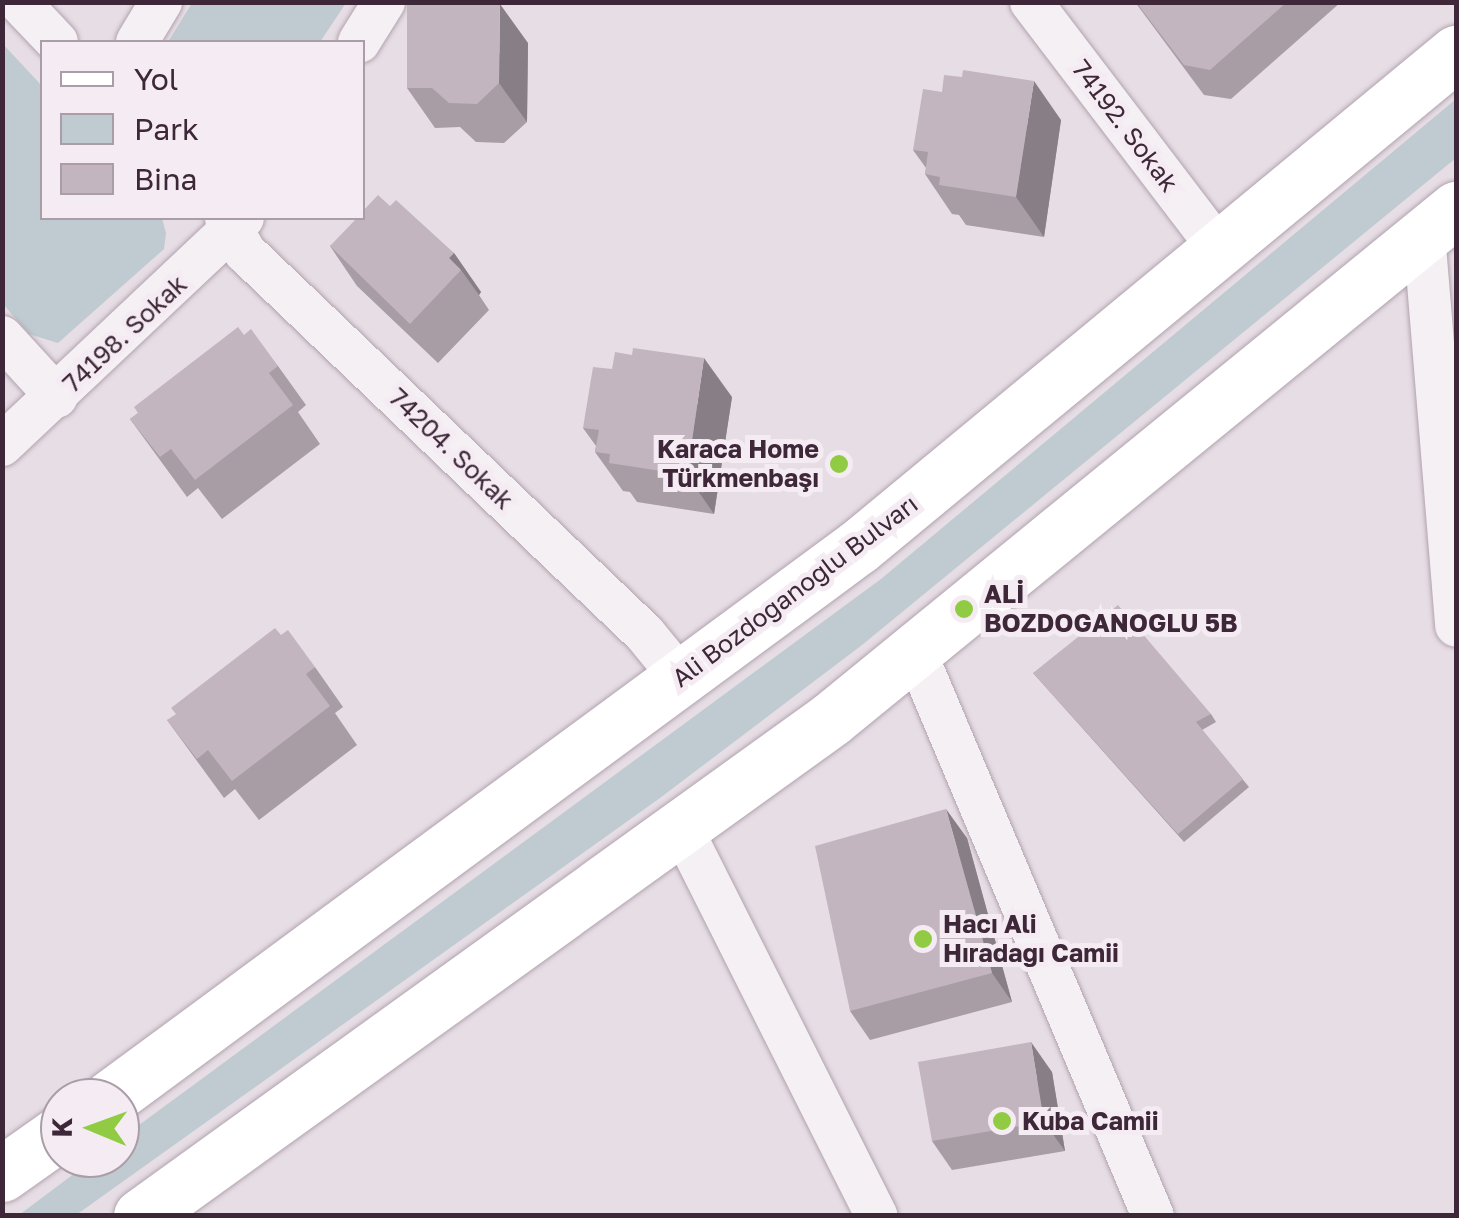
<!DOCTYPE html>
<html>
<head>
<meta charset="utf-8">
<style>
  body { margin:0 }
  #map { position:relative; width:1459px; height:1218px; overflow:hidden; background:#e7dde5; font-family:"Golos Text",sans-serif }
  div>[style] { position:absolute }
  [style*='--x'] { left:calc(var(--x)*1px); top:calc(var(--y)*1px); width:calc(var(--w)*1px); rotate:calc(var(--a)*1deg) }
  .green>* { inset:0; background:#bfcbd1 }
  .roads { filter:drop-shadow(0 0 2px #b1a3ae) drop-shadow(0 0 2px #b1a3ae) }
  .minor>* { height:42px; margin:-21px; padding:0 21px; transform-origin:21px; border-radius:21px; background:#f5f0f4 }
  .major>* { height:55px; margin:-27.5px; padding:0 27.5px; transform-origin:27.5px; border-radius:27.5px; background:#fff }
  .wall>* { inset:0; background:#a89ca5 }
  .shaded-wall>* { inset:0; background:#887f86 }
  .building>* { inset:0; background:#c3b5c0 }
  .dots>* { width:28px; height:28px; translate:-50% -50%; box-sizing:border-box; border:5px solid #f5ecf3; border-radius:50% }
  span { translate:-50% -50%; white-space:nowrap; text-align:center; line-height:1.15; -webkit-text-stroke:10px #f5ecf3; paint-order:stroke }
  .street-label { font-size:25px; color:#3d2738 }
  .poi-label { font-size:25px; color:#3d2738; font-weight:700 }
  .right { translate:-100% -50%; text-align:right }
  .left { translate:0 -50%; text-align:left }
  .frame { position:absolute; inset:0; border:5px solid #3d2738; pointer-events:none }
  .legend { position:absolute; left:40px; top:40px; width:325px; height:180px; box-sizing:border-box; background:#f5ecf3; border:2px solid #ab9da8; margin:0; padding:12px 18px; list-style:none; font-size:30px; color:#3d2738 }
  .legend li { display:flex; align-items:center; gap:20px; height:50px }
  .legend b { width:50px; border:2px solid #ab9da8 }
  .north { position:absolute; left:40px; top:1078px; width:100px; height:100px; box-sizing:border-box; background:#f5ecf3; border:2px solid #ab9da8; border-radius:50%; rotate:271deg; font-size:28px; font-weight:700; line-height:40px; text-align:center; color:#3d2738 }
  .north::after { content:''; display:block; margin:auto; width:35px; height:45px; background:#91cb43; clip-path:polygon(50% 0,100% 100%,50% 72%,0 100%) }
</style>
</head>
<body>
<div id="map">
  <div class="green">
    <i style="clip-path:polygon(192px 3px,192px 2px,346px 3px,320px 42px,168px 42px)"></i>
    <i style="clip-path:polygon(2px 43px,42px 86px,42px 218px,162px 218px,166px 233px,164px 249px,58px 343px,29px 334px,3px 304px)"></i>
    <i style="clip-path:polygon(1456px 99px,1456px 158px,862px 645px,660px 798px,76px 1215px,19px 1215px,95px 1158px,120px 1158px,120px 1139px,881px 579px)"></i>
  </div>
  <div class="roads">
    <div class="minor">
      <i style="--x:19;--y:2;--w:55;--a:46.5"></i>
      <i style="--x:1031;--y:2;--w:310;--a:52.7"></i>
      <i style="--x:137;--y:42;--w:47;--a:-59"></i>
      <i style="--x:359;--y:42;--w:47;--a:-58"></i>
      <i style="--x:226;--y:218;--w:39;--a:61"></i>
      <i style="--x:245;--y:252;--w:553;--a:43.68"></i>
      <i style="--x:645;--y:634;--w:57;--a:50.7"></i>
      <i style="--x:1424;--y:234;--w:393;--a:85.3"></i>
      <i style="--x:2;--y:337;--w:81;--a:47.5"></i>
      <i style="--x:2;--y:445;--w:331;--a:-43.3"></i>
      <i style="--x:915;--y:651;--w:613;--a:67.16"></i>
      <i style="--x:682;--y:829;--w:433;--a:63.3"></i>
    </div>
    <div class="major">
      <i style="--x:110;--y:1098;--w:929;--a:-36.38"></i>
      <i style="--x:858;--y:547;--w:776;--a:-39.56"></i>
      <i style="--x:2;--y:1174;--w:71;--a:-35.3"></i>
      <i style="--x:141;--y:1216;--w:850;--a:-35.76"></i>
      <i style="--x:831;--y:719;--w:807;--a:-39.21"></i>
    </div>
  </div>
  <div class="wall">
    <i style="clip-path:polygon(1135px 2px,1341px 2px,1231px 99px,1204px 95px)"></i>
    <i style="clip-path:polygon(528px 43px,527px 122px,504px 143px,476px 142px,460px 127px,435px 128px,407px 88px)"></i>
    <i style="clip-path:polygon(1061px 120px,1044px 237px,966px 225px,959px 215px,952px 214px,925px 174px,926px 168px,913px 150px)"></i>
    <i style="clip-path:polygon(390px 206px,454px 253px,481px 292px,479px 295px,489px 310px,438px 363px,357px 286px,330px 246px)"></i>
    <i style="clip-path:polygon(244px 335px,278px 366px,306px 405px,298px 412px,320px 444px,222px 519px,198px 488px,187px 497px,130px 419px)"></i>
    <i style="clip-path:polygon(732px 397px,714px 514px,637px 502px,630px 492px,623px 491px,595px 452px,596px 446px,583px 428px)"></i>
    <i style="clip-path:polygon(315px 667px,343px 707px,335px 713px,357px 745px,259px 820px,235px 789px,224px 798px,167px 720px)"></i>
    <i style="clip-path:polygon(1033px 673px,1211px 714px,1216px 722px,1202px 730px,1249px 787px,1184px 842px)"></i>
    <i style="clip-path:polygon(967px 838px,1012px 1002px,870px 1040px,850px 1011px)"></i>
    <i style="clip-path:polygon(1052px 1072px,1065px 1151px,952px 1170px,932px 1141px)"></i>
  </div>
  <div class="shaded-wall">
    <i style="clip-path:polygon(500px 4px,528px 43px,527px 122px,499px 83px)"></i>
    <i style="clip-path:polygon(1034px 81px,1061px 120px,1044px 237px,1016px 197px)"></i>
    <i style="clip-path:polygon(454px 253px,481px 292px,479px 295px,461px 270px,449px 258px)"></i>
    <i style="clip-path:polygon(704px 358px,732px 397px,714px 514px,687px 475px)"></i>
    <i style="clip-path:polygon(946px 809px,967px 838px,1012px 1002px,992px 973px)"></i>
    <i style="clip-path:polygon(1031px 1042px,1052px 1072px,1065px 1151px,1044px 1122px)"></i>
  </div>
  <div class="building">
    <i style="clip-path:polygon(407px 2px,500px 4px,499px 83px,477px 104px,449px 103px,432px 88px,407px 88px)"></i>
    <i style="clip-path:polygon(1136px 2px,1287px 2px,1210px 70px,1184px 65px)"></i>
    <i style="clip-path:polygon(963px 70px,1034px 81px,1016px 197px,939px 185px,940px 177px,925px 174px,928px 152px,913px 150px,923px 89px,942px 92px,944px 75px,962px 77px)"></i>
    <i style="clip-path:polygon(378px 195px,390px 206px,396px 200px,454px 253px,449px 258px,461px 270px,410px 324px,330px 246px,357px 218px,362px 218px,362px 212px)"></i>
    <i style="clip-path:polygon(238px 327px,244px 335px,251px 329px,278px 366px,269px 373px,293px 405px,195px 480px,171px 449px,160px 457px,130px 419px,138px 413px,134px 407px)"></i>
    <i style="clip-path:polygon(633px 348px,704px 358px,687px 475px,609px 463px,610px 454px,595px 452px,599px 430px,583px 428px,593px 367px,612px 369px,615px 352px,632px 355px)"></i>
    <i style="clip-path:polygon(1118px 605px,1211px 714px,1196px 722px,1243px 779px,1178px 834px,1033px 673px)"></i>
    <i style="clip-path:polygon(275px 628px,281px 635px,288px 630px,315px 667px,306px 674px,330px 706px,232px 781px,208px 750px,197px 759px,167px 720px,176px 714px,171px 708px)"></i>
    <i style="clip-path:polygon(946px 809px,992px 973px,850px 1011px,815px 846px)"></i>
    <i style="clip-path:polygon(1031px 1042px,1044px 1122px,932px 1141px,918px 1062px)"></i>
  </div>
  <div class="dots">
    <i style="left:839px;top:464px;background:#91cb43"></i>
    <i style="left:964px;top:609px;background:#91cb43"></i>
    <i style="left:923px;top:939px;background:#91cb43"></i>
    <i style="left:1002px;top:1121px;background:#91cb43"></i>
  </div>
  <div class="street-label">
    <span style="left:1125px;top:126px;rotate:53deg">74192. Sokak</span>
    <span style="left:125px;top:334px;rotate:-43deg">74198. Sokak</span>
    <span style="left:451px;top:449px;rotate:44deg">74204. Sokak</span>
    <span style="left:795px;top:591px;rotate:-37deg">Ali Bozdoğanoğlu Bulvarı</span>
  </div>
  <div class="poi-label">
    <span class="right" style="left:819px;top:464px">Karaca Home<br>Türkmenbaşı</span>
    <span class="left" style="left:984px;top:609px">ALİ<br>BOZDOĞANOĞLU 5B</span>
    <span class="left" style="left:943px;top:939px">Hacı Ali<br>Hıradağı Camii</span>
    <span class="left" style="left:1022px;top:1121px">Kuba Camii</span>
  </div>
  <div class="frame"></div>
  <ul class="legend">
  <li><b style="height:12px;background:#fff"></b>Yol</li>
  <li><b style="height:28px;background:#bfcbd1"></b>Park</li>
  <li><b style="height:28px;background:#c3b5c0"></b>Bina</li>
  </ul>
  <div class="north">K</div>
</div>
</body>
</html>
